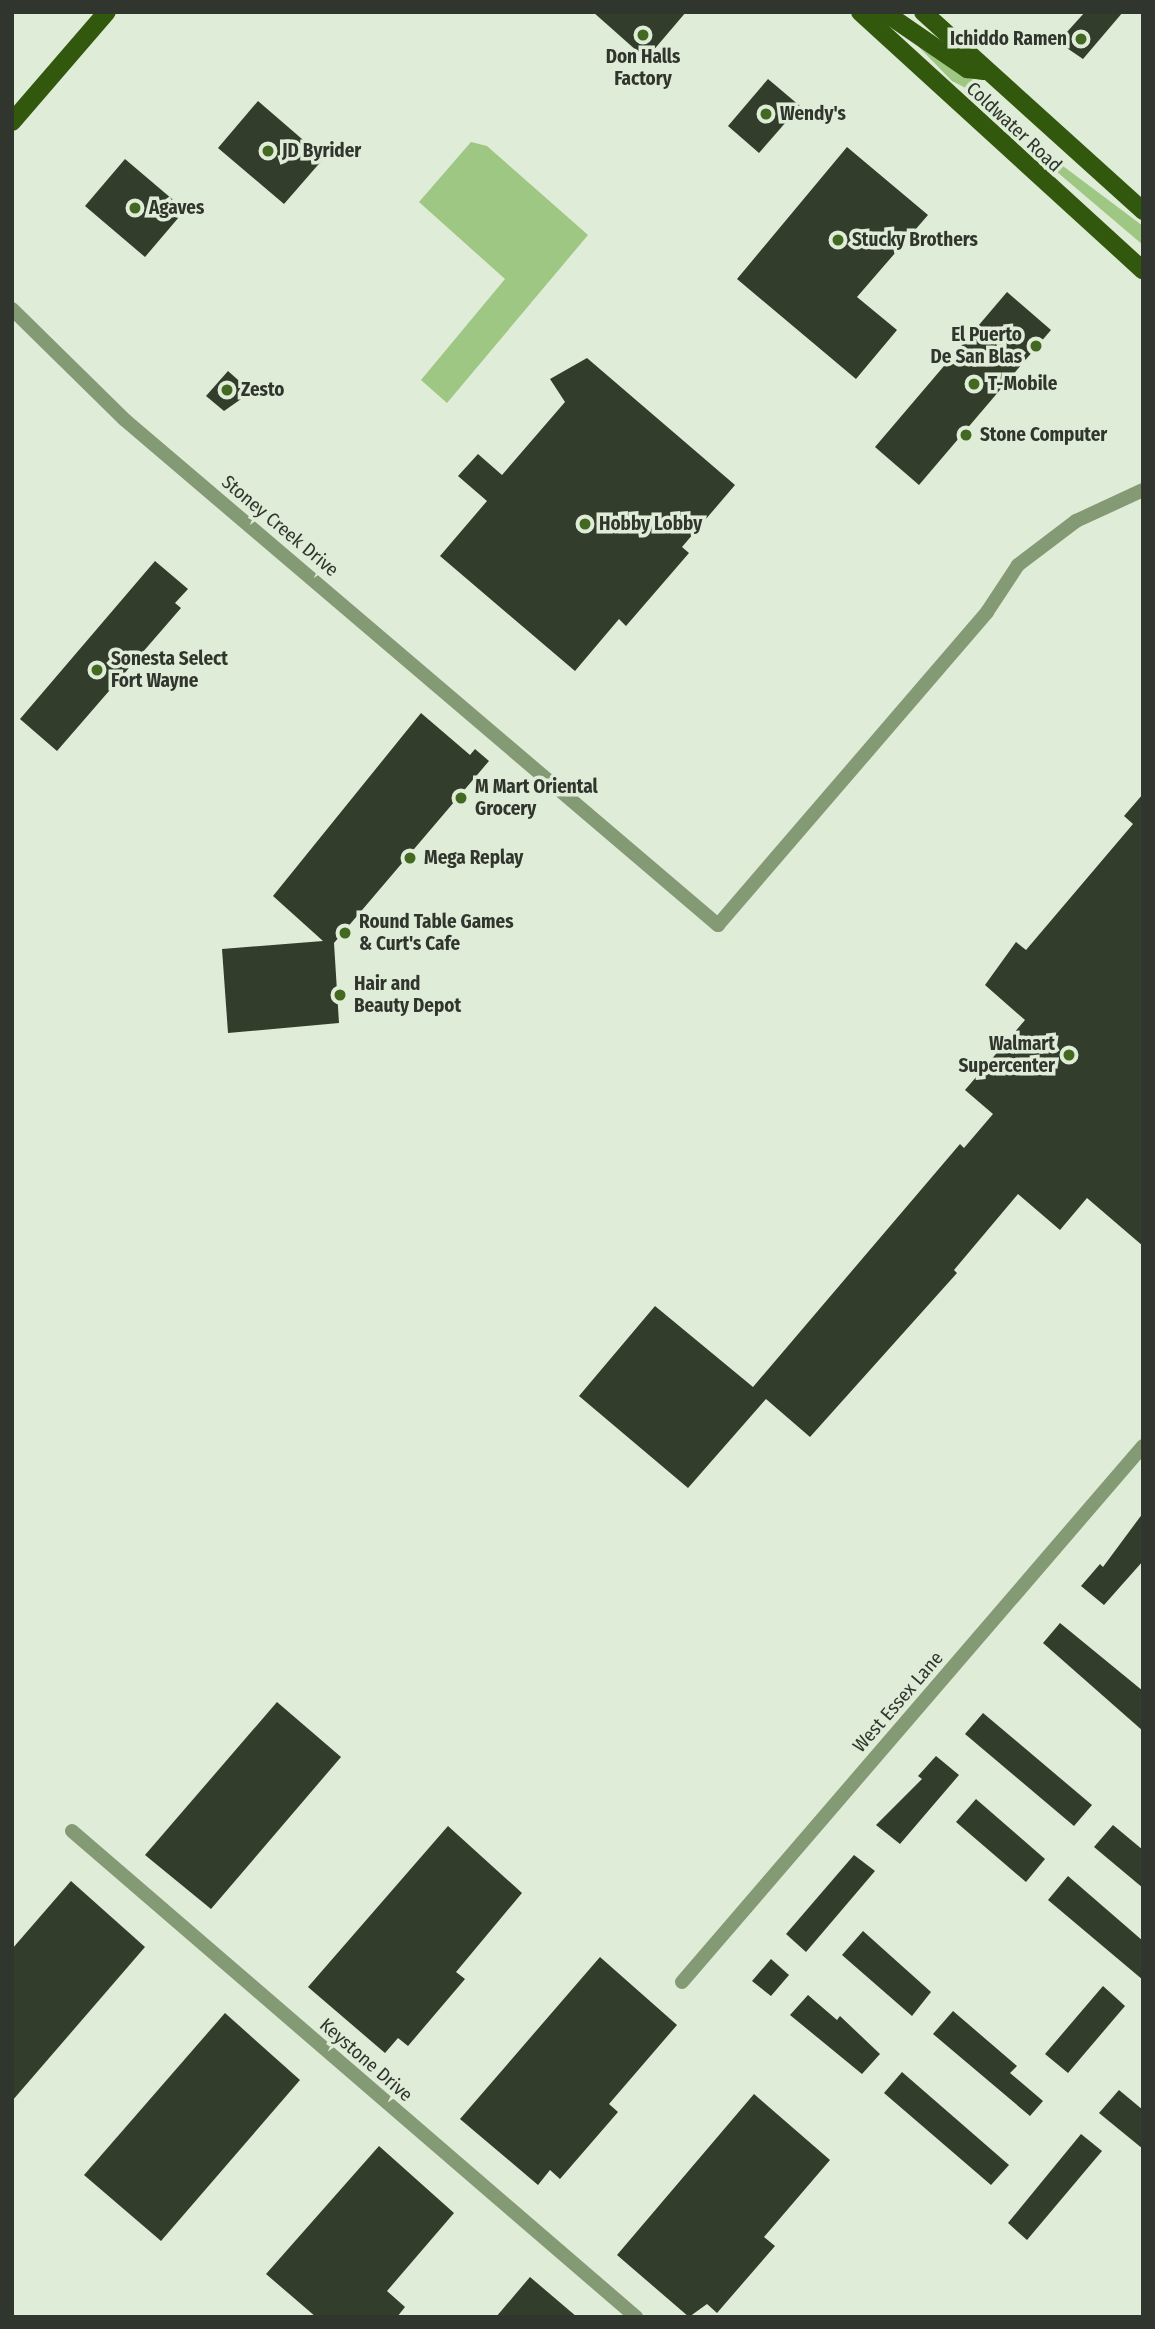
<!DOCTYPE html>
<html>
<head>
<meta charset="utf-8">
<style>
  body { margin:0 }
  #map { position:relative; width:1155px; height:2329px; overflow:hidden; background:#dfecd7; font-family:"Fira Sans Condensed",sans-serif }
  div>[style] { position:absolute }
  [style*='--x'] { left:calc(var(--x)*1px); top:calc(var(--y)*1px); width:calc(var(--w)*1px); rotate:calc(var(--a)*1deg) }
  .green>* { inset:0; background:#9fc784 }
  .building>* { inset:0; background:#333d2c }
  .street>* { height:14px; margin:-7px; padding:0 7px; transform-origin:7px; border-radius:7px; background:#839a75 }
  .primary>* { height:18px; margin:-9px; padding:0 9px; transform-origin:9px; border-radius:9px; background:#32580d }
  .dots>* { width:19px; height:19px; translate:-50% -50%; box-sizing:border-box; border:4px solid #dfecd7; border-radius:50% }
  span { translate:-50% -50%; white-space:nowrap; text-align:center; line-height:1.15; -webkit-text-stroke:7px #dfecd7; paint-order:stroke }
  .poi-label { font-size:19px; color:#30352d; font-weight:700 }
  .right { translate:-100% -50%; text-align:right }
  .left { translate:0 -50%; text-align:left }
  .street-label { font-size:19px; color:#30352d }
  .frame { position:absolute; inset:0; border:14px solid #30352d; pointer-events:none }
</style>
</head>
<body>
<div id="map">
  <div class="green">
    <i style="clip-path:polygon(913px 41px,978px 83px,993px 102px,952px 81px)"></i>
    <i style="clip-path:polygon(471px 142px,487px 146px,588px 235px,447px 403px,421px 380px,505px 279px,419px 202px)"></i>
    <i style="clip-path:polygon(1055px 160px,1143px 226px,1143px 245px,1050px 166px)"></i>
  </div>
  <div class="building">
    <i style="clip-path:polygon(593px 12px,686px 12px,646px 59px)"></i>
    <i style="clip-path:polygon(1085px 12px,1123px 12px,1083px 59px,1058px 42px)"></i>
    <i style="clip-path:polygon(768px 79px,800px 106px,759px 153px,728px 126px)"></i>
    <i style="clip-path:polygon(258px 101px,324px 158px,284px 204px,218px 148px)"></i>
    <i style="clip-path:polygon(847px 147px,928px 215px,857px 297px,897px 330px,856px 379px,737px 279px)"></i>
    <i style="clip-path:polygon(125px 159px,185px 210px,145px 257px,85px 206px)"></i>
    <i style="clip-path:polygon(1007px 292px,1051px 330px,919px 485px,875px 447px)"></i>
    <i style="clip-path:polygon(587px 358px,735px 485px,682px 547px,689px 553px,626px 626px,619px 619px,575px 671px,440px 556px,487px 501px,458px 476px,478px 454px,502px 475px,565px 402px,550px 379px)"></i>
    <i style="clip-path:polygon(228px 371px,246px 387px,244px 397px,224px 411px,206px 396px)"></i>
    <i style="clip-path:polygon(155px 561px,188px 589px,175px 603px,181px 608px,57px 751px,20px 719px)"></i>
    <i style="clip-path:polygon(421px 713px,470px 755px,475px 749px,489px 761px,334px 943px,339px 1023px,228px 1033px,222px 949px,323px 941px,273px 896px)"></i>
    <i style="clip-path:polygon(1143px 794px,1143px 1246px,1087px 1198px,1060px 1230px,1018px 1194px,954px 1270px,957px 1273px,810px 1437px,766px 1399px,688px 1488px,579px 1396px,655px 1306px,753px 1387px,960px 1144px,964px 1148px,993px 1114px,965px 1090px,1025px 1020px,985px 985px,1016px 942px,1026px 950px,1133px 824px,1124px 816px)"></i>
    <i style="clip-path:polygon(1143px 1513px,1143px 1561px,1104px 1605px,1081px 1586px,1100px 1564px,1103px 1567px)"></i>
    <i style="clip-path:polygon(1060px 1623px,1143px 1691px,1143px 1731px,1043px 1643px)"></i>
    <i style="clip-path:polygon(277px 1702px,341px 1757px,211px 1909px,145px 1855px)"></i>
    <i style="clip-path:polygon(983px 1713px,1092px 1805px,1074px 1826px,965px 1734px)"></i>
    <i style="clip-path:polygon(936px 1756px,959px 1775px,900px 1844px,876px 1825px,922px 1779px,918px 1776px)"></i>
    <i style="clip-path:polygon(976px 1799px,1045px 1859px,1026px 1882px,956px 1822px)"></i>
    <i style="clip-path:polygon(1113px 1825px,1143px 1850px,1143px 1888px,1094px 1847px)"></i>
    <i style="clip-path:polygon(448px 1826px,522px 1893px,456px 1972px,465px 1979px,408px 2046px,398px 2038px,385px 2053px,308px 1987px)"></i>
    <i style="clip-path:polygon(854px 1855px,875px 1871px,806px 1952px,786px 1934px)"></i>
    <i style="clip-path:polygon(1068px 1876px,1143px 1941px,1143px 1980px,1048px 1900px)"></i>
    <i style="clip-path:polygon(71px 1881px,145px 1947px,12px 2101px,12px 1949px)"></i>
    <i style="clip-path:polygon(863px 1931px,931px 1992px,912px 2016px,842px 1955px)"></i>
    <i style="clip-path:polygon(600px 1957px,677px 2025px,609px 2104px,618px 2112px,560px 2179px,550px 2170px,538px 2185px,460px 2119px)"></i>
    <i style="clip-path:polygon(771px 1959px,789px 1975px,771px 1996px,752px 1981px)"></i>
    <i style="clip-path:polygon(1103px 1986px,1125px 2006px,1068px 2073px,1045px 2054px)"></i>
    <i style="clip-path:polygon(808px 1995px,837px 2020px,840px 2016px,880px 2054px,862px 2074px,790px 2015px)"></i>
    <i style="clip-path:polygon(953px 2011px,1017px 2066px,1010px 2073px,1043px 2101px,1030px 2116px,933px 2034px)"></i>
    <i style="clip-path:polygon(225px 2013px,300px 2080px,161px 2241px,84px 2175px)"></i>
    <i style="clip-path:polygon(902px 2072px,1009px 2165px,991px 2185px,884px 2093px)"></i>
    <i style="clip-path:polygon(1119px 2090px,1143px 2110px,1143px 2149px,1099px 2113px)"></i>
    <i style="clip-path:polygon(754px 2094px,830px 2160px,764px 2237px,775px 2246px,717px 2313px,707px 2304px,689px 2317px,617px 2255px)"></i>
    <i style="clip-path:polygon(1081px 2134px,1102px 2151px,1027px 2240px,1008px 2223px)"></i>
    <i style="clip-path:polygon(379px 2146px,454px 2213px,387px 2291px,405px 2307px,397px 2317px,316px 2317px,266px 2274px)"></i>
    <i style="clip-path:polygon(530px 2277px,577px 2317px,496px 2317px)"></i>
  </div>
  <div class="street">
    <i style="--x:12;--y:309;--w:158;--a:44.5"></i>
    <i style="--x:125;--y:420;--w:779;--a:40.42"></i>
    <i style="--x:718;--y:925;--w:413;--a:-49.3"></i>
    <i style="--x:987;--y:612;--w:56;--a:-56.6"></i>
    <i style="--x:1018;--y:565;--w:73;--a:-37.2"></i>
    <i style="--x:1076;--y:521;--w:74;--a:-24.8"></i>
    <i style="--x:72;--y:1831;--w:745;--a:40.75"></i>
    <i style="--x:682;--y:1982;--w:707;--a:-49.3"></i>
  </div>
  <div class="primary">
    <i style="--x:860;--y:12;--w:383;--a:42.4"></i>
    <i style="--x:884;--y:12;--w:101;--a:34.5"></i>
    <i style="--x:967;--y:69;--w:17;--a:7"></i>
    <i style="--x:923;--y:12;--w:297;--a:42.1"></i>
    <i style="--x:12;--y:122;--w:145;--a:-49.2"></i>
  </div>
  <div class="dots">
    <i style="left:643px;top:35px;background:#426822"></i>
    <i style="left:1081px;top:39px;background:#426822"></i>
    <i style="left:766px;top:114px;background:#426822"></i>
    <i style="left:268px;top:151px;background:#426822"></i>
    <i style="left:135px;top:208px;background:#426822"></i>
    <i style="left:838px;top:240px;background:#426822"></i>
    <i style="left:1036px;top:346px;background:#426822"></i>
    <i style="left:974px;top:384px;background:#426822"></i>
    <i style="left:227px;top:390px;background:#426822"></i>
    <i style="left:966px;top:435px;background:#426822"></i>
    <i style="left:585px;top:524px;background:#426822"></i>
    <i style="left:97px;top:670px;background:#426822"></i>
    <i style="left:461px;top:798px;background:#426822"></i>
    <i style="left:410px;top:858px;background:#426822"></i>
    <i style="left:345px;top:933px;background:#426822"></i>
    <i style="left:340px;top:995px;background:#426822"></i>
    <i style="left:1069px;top:1055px;background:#426822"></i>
  </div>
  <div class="poi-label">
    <span class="right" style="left:1067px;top:39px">Ichiddo Ramen</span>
    <span style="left:643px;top:68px">Don Halls<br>Factory</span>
    <span class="left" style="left:780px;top:114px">Wendy's</span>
    <span class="left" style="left:282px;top:151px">JD Byrider</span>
    <span class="left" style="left:149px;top:208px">Agaves</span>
    <span class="left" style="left:852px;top:240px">Stucky Brothers</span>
    <span class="right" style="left:1022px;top:346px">El Puerto<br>De San Blas</span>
    <span class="left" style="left:988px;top:384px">T-Mobile</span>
    <span class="left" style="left:241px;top:390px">Zesto</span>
    <span class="left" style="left:980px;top:435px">Stone Computer</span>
    <span class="left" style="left:599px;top:524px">Hobby Lobby</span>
    <span class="left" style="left:111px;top:670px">Sonesta Select<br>Fort Wayne</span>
    <span class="left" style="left:475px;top:798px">M Mart Oriental<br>Grocery</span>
    <span class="left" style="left:424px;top:858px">Mega Replay</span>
    <span class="left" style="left:359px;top:933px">Round Table Games<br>&amp; Curt's Cafe</span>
    <span class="left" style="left:354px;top:995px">Hair and<br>Beauty Depot</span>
    <span class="right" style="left:1055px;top:1055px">Walmart<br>Supercenter</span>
  </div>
  <div class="street-label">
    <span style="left:1014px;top:127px;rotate:43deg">Coldwater Road</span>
    <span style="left:280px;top:526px;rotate:40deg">Stoney Creek Drive</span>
    <span style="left:898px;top:1702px;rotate:-49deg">West Essex Lane</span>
    <span style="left:366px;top:2060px;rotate:41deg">Keystone Drive</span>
  </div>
  <div class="frame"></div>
</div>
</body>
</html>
